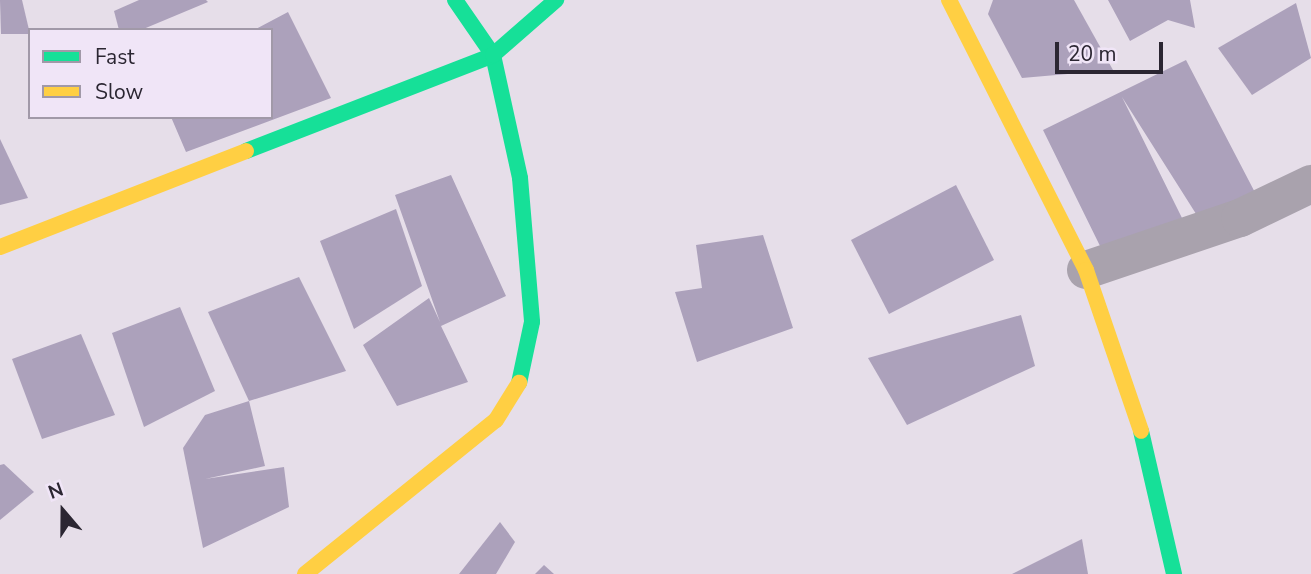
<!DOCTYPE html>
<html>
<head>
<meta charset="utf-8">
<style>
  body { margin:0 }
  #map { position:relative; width:1311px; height:574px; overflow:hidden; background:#e6dee9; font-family:"Nunito Sans",sans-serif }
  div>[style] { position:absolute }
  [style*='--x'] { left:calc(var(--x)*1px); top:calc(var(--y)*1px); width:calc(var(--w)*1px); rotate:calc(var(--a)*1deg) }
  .building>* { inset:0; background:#aca1bb }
  .street>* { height:38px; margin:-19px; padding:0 19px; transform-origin:19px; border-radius:19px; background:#a9a2ad }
  .fast>* { height:16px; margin:-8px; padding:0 8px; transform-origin:8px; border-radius:8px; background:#16e098 }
  .slow>* { height:16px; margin:-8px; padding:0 8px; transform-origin:8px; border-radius:8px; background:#ffcf43 }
  span { translate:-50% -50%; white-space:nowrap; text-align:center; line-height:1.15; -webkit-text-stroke:7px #f0e5f7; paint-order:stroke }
  .legend { position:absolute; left:28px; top:28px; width:245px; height:91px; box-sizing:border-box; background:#f0e5f7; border:2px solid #a199a8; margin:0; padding:9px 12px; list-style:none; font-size:21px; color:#2b2632 }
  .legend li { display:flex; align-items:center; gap:14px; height:35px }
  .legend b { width:35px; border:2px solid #a199a8 }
  .north { position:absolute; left:28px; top:476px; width:70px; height:70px; -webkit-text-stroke:5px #f0e5f7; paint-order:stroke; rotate:340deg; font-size:19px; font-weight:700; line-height:28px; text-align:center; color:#2b2632 }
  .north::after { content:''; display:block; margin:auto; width:24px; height:32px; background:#2b2632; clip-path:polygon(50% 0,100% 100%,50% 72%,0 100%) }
  .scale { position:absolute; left:1055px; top:42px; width:108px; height:32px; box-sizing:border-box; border:4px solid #2b2632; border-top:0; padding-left:9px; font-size:21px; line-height:24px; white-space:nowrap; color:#2b2632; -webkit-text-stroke:5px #f0e5f7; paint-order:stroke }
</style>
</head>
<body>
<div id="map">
  <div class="building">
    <i style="clip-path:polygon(0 0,22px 0,30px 34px,1px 34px)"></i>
    <i style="clip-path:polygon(139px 0,206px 0,208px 2px,141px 30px,119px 30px,114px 11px)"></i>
    <i style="clip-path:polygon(993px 0,1074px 0,1113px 70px,1022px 78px,988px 14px)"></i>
    <i style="clip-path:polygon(1108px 0,1190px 0,1195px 28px,1168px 20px,1130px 41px)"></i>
    <i style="clip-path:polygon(1296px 3px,1311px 58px,1252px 95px,1218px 48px)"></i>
    <i style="clip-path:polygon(288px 12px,331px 98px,186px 152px,171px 117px,271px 117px,271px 30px,254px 30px)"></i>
    <i style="clip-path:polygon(1186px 60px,1261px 204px,1198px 217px,1122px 97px,1182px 218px,1102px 250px,1043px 130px)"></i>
    <i style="clip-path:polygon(0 139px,28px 198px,0 205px)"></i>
    <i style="clip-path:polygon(451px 175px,506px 296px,441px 326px,468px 382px,397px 406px,363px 345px,429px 298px,440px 322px,395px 195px)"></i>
    <i style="clip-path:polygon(956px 185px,994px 260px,889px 314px,851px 240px)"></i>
    <i style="clip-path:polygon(396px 209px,422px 286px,354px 329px,320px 241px)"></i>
    <i style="clip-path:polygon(763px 235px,793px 328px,697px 362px,675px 292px,702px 288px,696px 245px)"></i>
    <i style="clip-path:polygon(299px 277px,346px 371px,249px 401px,208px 312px)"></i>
    <i style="clip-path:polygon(180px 307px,215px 391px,144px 427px,112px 333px)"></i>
    <i style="clip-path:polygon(1021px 315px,1035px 366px,907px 425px,868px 358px)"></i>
    <i style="clip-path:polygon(81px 334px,115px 415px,42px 439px,12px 359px)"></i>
    <i style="clip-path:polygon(249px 401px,265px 466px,205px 479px,284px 467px,289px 507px,203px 548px,183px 448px,205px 415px)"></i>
    <i style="clip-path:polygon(4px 464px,34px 492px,0 520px,0 465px)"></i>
    <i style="clip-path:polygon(500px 522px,515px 542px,496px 574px,459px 574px)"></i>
    <i style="clip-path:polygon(1082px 539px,1088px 574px,1012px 574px)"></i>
    <i style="clip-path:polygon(544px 565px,554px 574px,535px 574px)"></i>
  </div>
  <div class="street">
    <i style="--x:1086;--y:270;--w:163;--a:-18.7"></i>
    <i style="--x:1240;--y:218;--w:79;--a:-25.6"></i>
  </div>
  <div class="fast">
    <i style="--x:455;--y:0;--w:67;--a:55.4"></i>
    <i style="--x:493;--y:55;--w:126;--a:77.6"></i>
    <i style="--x:520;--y:178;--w:144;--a:85.2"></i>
    <i style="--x:532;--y:322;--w:62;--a:102"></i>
    <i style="--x:246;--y:151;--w:265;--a:-21.2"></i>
    <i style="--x:493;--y:55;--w:84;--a:-41.1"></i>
    <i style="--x:1141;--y:431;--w:147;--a:77"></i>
  </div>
  <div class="slow">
    <i style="--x:949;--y:0;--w:303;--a:63.1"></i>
    <i style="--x:1086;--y:270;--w:170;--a:71.1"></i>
    <i style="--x:0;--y:247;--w:264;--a:-21.3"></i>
    <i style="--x:305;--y:574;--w:245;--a:-38.9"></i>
    <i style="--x:496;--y:420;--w:44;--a:-58.1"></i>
  </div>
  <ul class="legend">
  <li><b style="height:9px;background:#16e098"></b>Fast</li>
  <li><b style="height:9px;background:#ffcf43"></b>Slow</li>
  </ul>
  <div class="north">N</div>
  <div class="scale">20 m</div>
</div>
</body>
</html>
